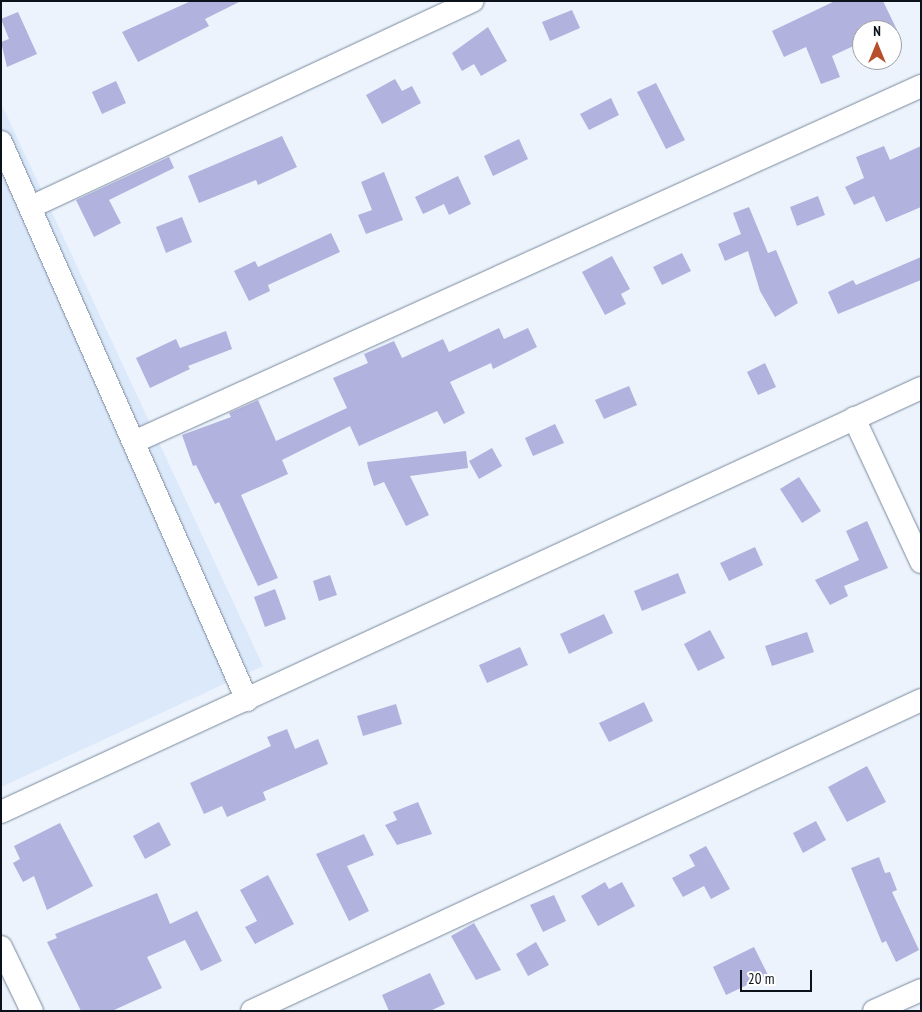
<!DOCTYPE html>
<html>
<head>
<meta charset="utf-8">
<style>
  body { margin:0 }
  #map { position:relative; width:922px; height:1012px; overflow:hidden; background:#ecf3fc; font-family:"PT Sans Narrow",sans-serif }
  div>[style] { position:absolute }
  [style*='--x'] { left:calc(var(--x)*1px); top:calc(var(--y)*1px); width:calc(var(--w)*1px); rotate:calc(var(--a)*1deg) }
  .built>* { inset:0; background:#dbe9fa }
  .building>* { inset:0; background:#b1b2dd }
  .roads { filter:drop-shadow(0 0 1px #79899d) drop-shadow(0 0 1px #79899d) }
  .minor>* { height:22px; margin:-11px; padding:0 11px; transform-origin:11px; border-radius:11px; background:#fff }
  span { translate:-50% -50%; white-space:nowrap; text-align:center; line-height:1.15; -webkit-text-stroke:5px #fff; paint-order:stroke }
  .frame { position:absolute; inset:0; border:2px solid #0c1219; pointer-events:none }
  .north { position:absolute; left:852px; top:20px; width:50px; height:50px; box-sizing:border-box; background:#fff; border:1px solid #9ea0a3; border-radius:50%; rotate:0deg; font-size:14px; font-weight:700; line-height:20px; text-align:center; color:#0c1219 }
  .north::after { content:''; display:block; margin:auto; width:18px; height:22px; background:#b74f2b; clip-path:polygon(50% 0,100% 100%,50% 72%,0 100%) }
  .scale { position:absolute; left:740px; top:970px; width:72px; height:22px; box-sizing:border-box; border:2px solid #0c1219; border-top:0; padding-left:6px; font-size:15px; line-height:18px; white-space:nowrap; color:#0c1219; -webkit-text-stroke:4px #fff; paint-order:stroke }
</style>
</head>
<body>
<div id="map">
  <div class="built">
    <i style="clip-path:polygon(1px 103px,263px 666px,1px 787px)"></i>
  </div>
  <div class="building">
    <i style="clip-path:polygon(191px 1px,241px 1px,205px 19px,209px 26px,138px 62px,122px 32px)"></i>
    <i style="clip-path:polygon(835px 1px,883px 1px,897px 30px,862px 30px,862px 42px,832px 56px,840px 77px,821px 84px,806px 47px,784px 57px,772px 31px)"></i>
    <i style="clip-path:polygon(572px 10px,580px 28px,550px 41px,542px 22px)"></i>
    <i style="clip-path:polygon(18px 12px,37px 54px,7px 67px,1px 42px,9px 39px,1px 19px)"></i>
    <i style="clip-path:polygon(488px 27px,507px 61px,481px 76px,474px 64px,462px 71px,452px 53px)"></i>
    <i style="clip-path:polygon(395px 79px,402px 91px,412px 86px,421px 103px,382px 124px,366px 95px)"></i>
    <i style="clip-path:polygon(116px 81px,126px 103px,102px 114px,92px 92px)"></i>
    <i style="clip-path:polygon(656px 83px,685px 140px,666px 149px,637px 92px)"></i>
    <i style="clip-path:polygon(611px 98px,619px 115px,589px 130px,580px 114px)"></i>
    <i style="clip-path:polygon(282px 136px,297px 167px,258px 185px,256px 180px,199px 203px,188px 176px)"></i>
    <i style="clip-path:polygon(519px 139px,528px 159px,493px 176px,484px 156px)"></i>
    <i style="clip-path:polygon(884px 146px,890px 160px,921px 146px,921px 207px,886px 222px,874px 196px,854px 205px,845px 187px,864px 178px,856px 157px)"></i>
    <i style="clip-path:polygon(169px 157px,174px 168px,109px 200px,121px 223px,94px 237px,76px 200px)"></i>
    <i style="clip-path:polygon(384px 172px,403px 220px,366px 234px,358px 215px,372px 210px,361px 182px)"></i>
    <i style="clip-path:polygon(458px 176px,471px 204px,449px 215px,444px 204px,423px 214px,415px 197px)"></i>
    <i style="clip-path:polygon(818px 196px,825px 215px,797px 226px,790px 207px)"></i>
    <i style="clip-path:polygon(749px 207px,768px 253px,776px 250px,798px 303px,775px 317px,760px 291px,748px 251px,725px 261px,718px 244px,741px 234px,733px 213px)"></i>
    <i style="clip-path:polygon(182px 217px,192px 242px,166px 253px,156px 227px)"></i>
    <i style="clip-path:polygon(331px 233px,340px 252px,268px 285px,270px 291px,249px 301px,234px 271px,255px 261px,258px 267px)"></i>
    <i style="clip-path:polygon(682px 253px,691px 271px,662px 285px,653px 267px)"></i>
    <i style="clip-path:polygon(612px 256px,630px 289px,621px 294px,626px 304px,605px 315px,582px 272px)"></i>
    <i style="clip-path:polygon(921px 257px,921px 280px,838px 314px,828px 292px,853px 280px,856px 285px)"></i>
    <i style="clip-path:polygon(499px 328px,504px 339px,528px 328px,537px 347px,493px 369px,491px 363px,450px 382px,465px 413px,444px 424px,437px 411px,359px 446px,350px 426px,282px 460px,288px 474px,241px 495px,278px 578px,258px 586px,219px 502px,215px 504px,196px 465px,193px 466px,182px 435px,231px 417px,229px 413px,258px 400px,276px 441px,347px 408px,333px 378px,368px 363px,364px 354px,394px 341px,402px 358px,443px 339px,449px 352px)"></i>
    <i style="clip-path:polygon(226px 331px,232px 349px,188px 366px,190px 369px,150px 388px,136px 358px,176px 339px,180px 348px)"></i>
    <i style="clip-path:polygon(765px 363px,776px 387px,758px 395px,747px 372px)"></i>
    <i style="clip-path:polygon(629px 386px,637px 405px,604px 419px,595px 400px)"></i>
    <i style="clip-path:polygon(555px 424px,564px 443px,533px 456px,525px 438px)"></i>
    <i style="clip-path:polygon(492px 448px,502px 466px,479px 479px,469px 461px)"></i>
    <i style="clip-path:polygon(466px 451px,468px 468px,410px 476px,429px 515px,406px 526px,384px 482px,374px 486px,368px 468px,367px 462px)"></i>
    <i style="clip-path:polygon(799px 477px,821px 511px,802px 523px,780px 489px)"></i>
    <i style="clip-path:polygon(867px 521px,888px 568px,844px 586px,848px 596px,830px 605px,815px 580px,859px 560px,846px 531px)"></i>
    <i style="clip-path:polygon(755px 547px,763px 565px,729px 581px,720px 563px)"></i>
    <i style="clip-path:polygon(678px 573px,686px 593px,642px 611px,634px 591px)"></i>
    <i style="clip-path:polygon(330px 575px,337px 595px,319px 601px,313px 581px)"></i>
    <i style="clip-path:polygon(275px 589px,286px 619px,265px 627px,254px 597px)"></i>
    <i style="clip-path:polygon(604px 614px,613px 633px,569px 654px,560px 634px)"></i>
    <i style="clip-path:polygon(710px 630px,725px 658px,698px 671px,684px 644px)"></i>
    <i style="clip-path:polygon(807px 632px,814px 652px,772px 666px,765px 646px)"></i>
    <i style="clip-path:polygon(520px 647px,528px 665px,487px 683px,479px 665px)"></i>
    <i style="clip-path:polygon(644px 702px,653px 721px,609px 742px,599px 723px)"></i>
    <i style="clip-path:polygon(396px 704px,402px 724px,363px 736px,357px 716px)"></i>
    <i style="clip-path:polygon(287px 729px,295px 749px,318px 739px,328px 764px,263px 792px,266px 800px,227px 817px,222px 806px,204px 814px,190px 783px,271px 746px,267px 737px)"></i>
    <i style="clip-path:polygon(867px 766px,886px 802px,847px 822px,828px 787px)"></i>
    <i style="clip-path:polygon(418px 802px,432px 834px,397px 845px,385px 825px,397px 820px,393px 812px)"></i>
    <i style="clip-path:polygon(816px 821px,826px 840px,803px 853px,793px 833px)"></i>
    <i style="clip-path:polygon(159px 822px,171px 845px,145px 859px,133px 836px)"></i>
    <i style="clip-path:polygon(60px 823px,93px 886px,47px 910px,34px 876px,23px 882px,13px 863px,20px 859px,14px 846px)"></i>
    <i style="clip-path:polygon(364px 834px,374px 855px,347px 866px,369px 911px,349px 921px,316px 854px)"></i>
    <i style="clip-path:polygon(706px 846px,730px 889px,711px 899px,704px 886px,683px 897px,672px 878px,695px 866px,689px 855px)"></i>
    <i style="clip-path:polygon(879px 857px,885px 873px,890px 872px,897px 890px,892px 892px,919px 950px,896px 962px,886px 941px,882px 943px,851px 868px)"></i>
    <i style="clip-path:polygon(268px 875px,294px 924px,255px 944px,245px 927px,257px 921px,240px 890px)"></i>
    <i style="clip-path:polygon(605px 882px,609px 889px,622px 882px,635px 906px,598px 926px,581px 896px)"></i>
    <i style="clip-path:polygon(157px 893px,170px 924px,197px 911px,222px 961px,201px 971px,185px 940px,147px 957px,162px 988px,112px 1011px,81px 1011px,47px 942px,57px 938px,55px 934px)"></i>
    <i style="clip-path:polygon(554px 895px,566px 921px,543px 932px,530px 905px)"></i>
    <i style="clip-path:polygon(474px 923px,501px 970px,476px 980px,451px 936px)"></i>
    <i style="clip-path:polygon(536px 942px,549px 965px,528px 976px,516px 954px)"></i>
    <i style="clip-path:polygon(754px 947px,768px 975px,726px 995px,713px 967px)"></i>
    <i style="clip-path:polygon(430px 973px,445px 1004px,430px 1011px,389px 1011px,382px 995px)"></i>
  </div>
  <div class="roads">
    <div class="minor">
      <i style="--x:1;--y:142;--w:610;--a:66.21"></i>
      <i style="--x:33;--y:206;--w:485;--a:-25"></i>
      <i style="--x:854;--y:418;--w:159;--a:65"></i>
      <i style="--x:136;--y:441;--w:862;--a:-24.33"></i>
      <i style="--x:1;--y:812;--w:1013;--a:-24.74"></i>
      <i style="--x:1;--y:947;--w:71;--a:64.2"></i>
      <i style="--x:252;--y:1011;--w:738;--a:-24.93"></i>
      <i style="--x:874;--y:1011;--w:51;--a:-24.1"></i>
    </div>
  </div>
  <div class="frame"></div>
  <div class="north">N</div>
  <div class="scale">20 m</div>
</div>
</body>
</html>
